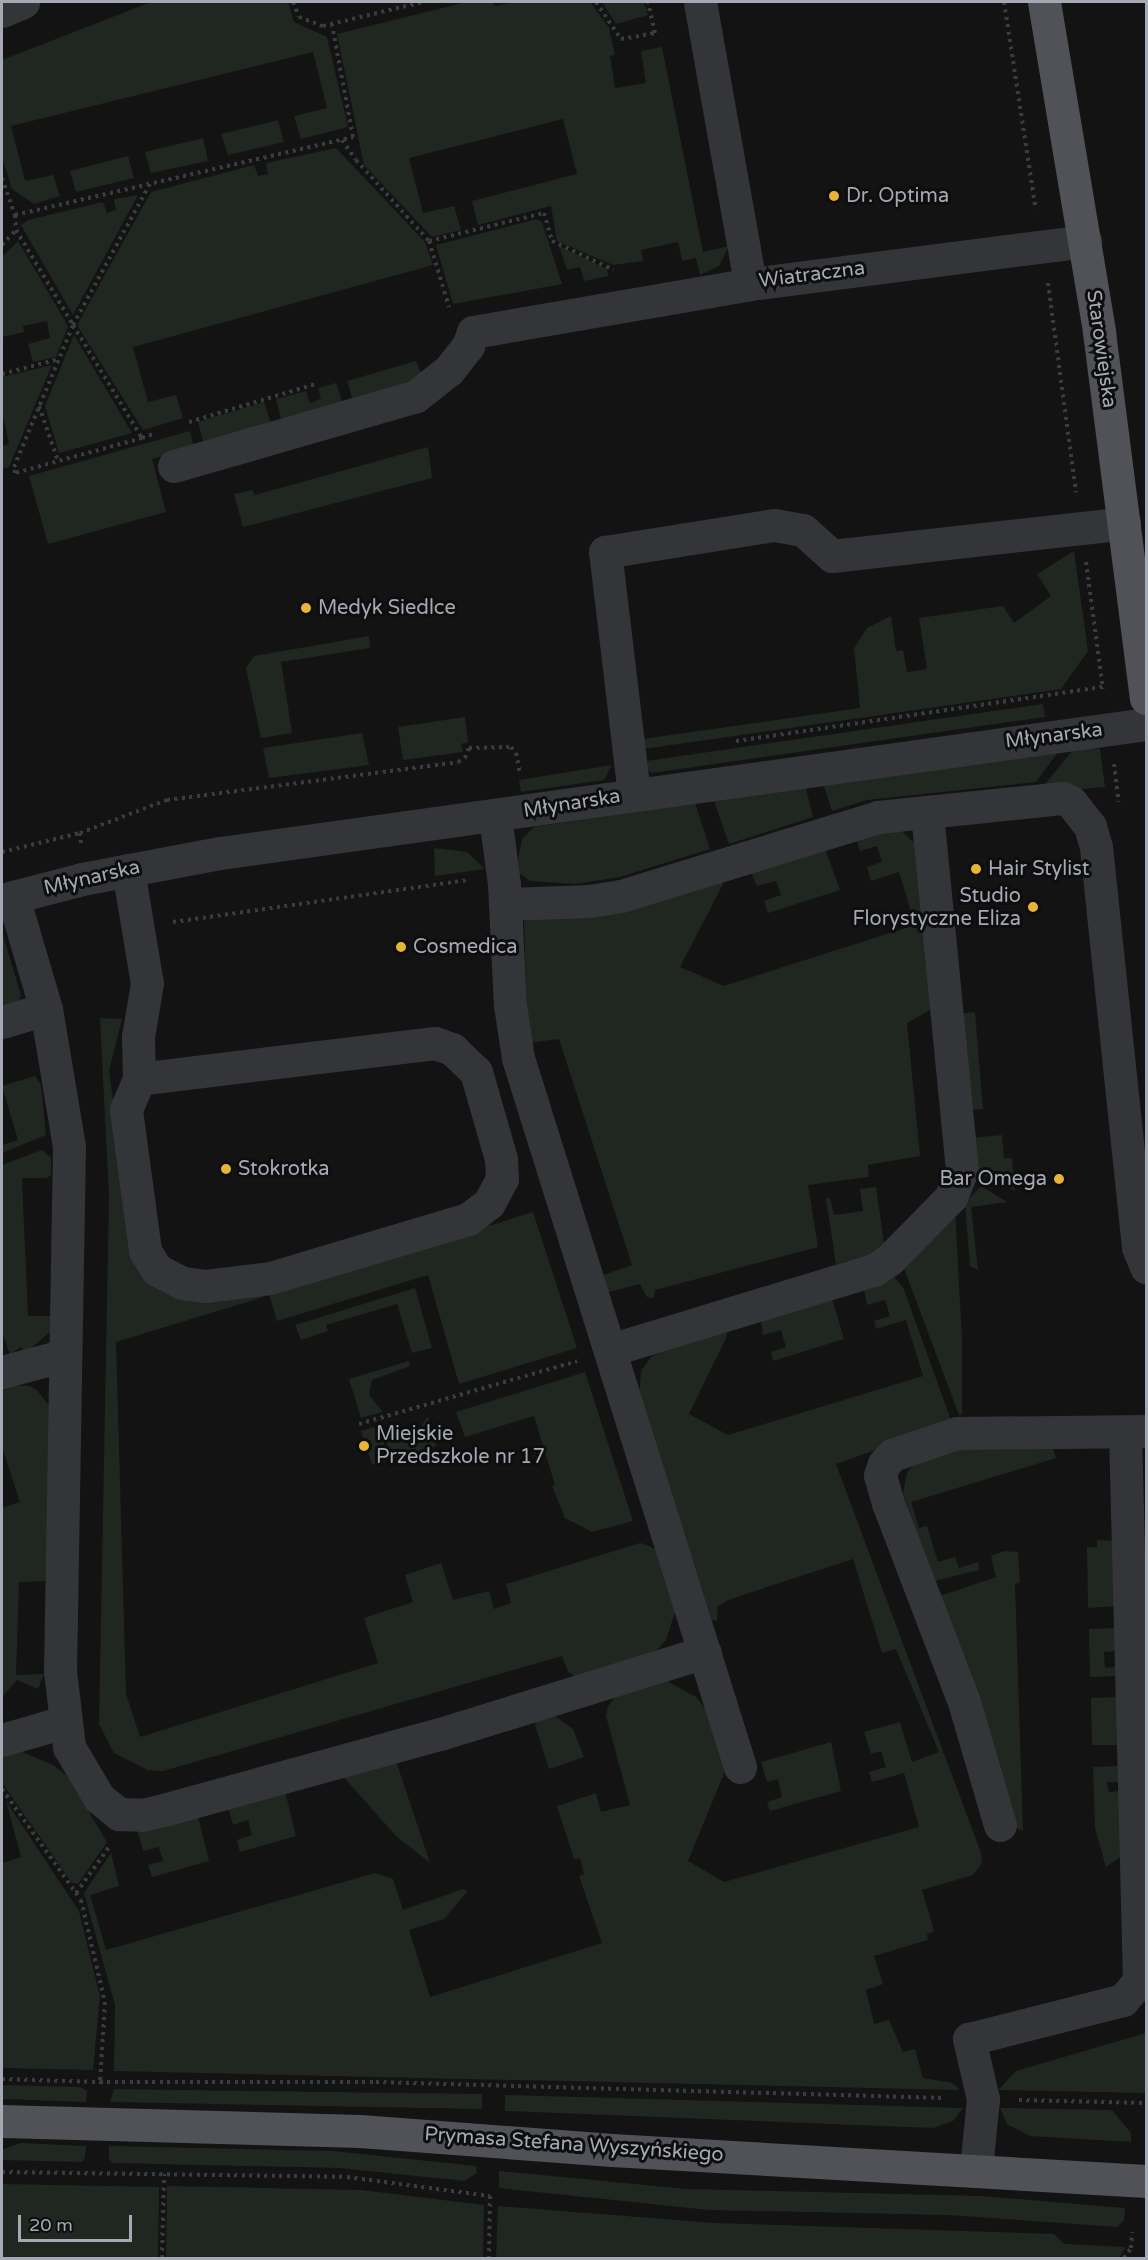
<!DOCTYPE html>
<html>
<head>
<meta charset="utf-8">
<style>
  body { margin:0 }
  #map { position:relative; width:1148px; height:2260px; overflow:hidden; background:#131314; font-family:"Varela Round",sans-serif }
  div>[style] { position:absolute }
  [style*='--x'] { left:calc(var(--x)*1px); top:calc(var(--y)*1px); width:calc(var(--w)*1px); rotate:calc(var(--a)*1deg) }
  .green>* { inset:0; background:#1f2720 }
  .path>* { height:4px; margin-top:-2px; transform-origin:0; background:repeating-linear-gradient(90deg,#3a3c40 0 3px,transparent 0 7.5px) }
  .minor>* { height:33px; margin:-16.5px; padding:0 16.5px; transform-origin:16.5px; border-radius:16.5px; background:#343539 }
  .major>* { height:33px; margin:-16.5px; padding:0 16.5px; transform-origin:16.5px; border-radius:16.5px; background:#505258 }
  .dots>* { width:16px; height:16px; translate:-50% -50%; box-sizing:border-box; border:3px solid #0e0e0f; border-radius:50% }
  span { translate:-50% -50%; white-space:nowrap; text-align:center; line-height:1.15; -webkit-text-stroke:6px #0e0e0f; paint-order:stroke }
  .poi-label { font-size:20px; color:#a5a9b4 }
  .left { translate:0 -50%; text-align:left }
  .right { translate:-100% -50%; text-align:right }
  .street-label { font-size:20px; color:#a5a9b4 }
  .frame { position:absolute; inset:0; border:3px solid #a5a9b4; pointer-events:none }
  .scale { position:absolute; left:18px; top:2215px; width:114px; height:27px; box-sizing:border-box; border:3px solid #a5a9b4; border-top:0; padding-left:8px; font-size:18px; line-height:21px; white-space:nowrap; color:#a5a9b4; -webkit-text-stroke:4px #0e0e0f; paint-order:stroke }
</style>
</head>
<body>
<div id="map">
  <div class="green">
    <i style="clip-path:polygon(151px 2px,288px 2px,294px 22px,327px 37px,348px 127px,301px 139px,294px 116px,327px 108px,313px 52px,11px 126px,25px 181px,53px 175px,60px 196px,34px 204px,12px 189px,2px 157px,2px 60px)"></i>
    <i style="clip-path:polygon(467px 2px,493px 2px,495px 6px,513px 2px,590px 2px,609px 28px,615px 55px,610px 56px,615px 88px,646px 83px,641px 51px,662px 47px,703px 252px,729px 246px,719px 266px,700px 275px,696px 258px,682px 261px,678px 242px,641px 250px,643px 261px,613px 265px,557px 241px,551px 206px,478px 225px,472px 201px,577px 174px,563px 119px,409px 158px,423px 213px,454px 206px,461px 230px,432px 237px,364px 165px,337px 34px)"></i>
    <i style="clip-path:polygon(602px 2px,644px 2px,648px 15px,616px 24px)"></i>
    <i style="clip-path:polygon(278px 120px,284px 142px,228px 155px,221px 134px)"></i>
    <i style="clip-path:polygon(203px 138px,208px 161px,151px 173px,145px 152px)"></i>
    <i style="clip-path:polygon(336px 148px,425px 242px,433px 265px,133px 347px,148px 402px,176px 395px,183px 418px,143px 430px,77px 325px,151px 192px,254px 165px,258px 176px,268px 174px,266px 163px)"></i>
    <i style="clip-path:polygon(128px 156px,134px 178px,76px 192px,70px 171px)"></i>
    <i style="clip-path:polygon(138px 195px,73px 315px,21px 225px,28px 220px,103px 202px,107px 213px,116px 210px,114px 199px)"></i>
    <i style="clip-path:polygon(537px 219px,542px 222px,562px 284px,453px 304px,436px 245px)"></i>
    <i style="clip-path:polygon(18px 241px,68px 326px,56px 357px,33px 362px,28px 344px,50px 338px,47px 321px,23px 326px,24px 332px,2px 337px,2px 257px)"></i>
    <i style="clip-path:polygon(559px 246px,607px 269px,608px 276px,584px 281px,580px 267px,567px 270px)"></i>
    <i style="clip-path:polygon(74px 335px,132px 433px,59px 453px,45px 406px)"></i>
    <i style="clip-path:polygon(416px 361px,422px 376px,354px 404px,347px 381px)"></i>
    <i style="clip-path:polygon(52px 365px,9px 467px,2px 469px,2px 446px,9px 444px,2px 411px,2px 377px)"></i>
    <i style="clip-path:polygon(336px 383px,344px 407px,282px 423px,276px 399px,306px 391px,310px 403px,321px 399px,318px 388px)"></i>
    <i style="clip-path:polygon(264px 402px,272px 426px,204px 444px,198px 422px)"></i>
    <i style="clip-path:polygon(190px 431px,194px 448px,152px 459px,166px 512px,48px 544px,29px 476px)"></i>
    <i style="clip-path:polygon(428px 447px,432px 478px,243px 527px,234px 494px,252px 490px,255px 495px)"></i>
    <i style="clip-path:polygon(1074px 551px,1088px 651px,1061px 689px,643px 749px,642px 739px,860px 708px,854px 648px,867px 628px,891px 616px,896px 651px,903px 650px,907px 672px,927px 669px,919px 618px,1003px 606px,1014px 623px,1051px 596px,1037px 574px)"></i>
    <i style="clip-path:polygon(369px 636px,370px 648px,281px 662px,292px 733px,261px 738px,246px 668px,254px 656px)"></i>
    <i style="clip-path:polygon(1043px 704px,1045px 717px,652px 773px,647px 769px,646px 761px)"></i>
    <i style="clip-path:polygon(465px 717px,468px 742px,461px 744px,463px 752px,403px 760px,398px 727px)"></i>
    <i style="clip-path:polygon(362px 733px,369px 765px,269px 778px,263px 748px)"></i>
    <i style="clip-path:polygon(1089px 748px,1100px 749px,1105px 787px,1042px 793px,1041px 789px,1072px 751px)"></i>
    <i style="clip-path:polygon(1058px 752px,1036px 782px,867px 800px,832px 811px,824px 786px)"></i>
    <i style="clip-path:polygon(612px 765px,604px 780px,521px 792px,519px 780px)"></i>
    <i style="clip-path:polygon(806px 788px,813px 817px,729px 844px,714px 801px)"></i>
    <i style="clip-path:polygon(695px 803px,710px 849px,620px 877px,575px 884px,530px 881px,516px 871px,522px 839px,534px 827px)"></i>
    <i style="clip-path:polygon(897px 827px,920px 848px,935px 1007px,907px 1023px,920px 1156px,868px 1165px,869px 1177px,808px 1185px,818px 1247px,655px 1290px,654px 1298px,647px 1297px,640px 1284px,609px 1292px,601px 1276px,632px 1265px,559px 1039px,528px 1043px,524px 922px,533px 914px,721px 876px,723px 884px,680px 967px,724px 986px,915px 925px,899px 872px,871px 881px,867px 867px,882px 862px,877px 846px,860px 851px,855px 834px)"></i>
    <i style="clip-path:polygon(823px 843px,840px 890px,768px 913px,764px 901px,781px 895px,776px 881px,757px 886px,749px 868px)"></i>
    <i style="clip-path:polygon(434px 848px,467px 852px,485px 869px,435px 876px)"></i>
    <i style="clip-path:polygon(2px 932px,21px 995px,19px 1002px,2px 1009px)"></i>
    <i style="clip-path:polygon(975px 1012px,983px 1109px,966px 1110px,958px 1014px)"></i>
    <i style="clip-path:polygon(100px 1018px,122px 1019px,109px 1071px,134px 1250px,262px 1292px,263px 1297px,116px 1342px,126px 1694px,140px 1737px,378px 1663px,364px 1618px,413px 1602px,405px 1575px,441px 1563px,453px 1600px,489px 1591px,494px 1609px,511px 1603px,506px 1584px,640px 1543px,647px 1545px,659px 1551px,676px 1609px,666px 1640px,651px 1656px,577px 1677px,568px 1672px,562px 1656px,163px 1771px,148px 1770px,114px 1753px,99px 1724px,109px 1196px)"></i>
    <i style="clip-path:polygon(35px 1076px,41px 1085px,46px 1135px,2px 1153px,2px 1145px,18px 1140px,2px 1086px)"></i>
    <i style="clip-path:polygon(1002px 1135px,1004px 1158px,1012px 1158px,1015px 1191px,977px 1171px,970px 1138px)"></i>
    <i style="clip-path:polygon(42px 1150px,51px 1158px,51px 1175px,47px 1178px,22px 1178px,28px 1316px,53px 1316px,51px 1331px,26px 1353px,21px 1347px,10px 1354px,2px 1333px,2px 1165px)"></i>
    <i style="clip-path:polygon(981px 1186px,1007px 1202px,971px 1207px,978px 1270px,970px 1266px,965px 1203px)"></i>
    <i style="clip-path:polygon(876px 1187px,885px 1251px,836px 1264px,826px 1198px,830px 1198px,834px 1215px,863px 1211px,860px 1189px)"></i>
    <i style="clip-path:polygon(955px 1210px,962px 1339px,962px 1415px,959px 1415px,903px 1266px)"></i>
    <i style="clip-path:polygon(533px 1212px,577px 1348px,459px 1384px,428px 1275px,277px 1321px,269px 1294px)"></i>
    <i style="clip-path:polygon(893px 1276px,903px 1287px,952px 1423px,836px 1464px,981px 1853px,982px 1863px,973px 1875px,922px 1890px,934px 1931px,927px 1934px,928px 1940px,874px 1956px,883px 1984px,866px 1990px,874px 2024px,889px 2020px,903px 2052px,915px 2049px,923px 2078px,953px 2083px,960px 2090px,114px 2071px,115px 2005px,84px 1893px,111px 1853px,119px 1886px,90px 1895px,106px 1950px,375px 1873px,393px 1879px,403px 1910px,463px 1889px,468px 1891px,444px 1919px,409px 1930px,430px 1997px,602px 1943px,579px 1876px,584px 1874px,580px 1858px,574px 1859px,557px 1806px,596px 1793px,601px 1812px,630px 1805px,606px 1716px,608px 1706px,621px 1691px,645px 1681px,667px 1681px,696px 1697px,708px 1712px,725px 1771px,688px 1861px,724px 1882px,919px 1827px,904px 1773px,872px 1782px,869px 1772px,886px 1767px,881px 1751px,871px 1754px,864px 1732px,900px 1722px,912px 1762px,939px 1752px,896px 1649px,882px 1653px,853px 1559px,728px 1600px,718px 1606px,717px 1621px,712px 1620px,639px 1395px,641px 1371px,652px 1356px,727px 1325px,727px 1336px,689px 1414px,728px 1435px,923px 1376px,906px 1320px,876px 1329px,874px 1321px,890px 1316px,885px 1300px,867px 1305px,863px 1284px)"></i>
    <i style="clip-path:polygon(415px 1288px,432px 1348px,412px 1353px,397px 1304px,326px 1325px,328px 1331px,301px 1340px,295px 1325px)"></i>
    <i style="clip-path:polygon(831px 1295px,844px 1339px,773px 1361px,771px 1352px,786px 1347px,781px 1330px,763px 1335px,760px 1315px)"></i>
    <i style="clip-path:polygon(409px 1361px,410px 1366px,372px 1380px,369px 1395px,383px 1412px,361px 1418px,349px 1379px)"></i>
    <i style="clip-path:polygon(585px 1372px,633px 1521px,592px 1532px,565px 1518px,552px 1486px,555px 1485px,534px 1416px,465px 1437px,456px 1412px)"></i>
    <i style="clip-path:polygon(2px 1385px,29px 1386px,37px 1390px,49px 1406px,47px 1581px,19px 1582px,16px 1675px,44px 1674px,38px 1689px,17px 1680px,2px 1697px,2px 1508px,20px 1502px,2px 1447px)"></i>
    <i style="clip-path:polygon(428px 1416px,436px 1446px,372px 1465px,361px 1431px,374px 1427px,402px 1439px,417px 1432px)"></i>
    <i style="clip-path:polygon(1051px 1444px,1056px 1458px,911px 1502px,919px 1528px,927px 1526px,938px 1562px,955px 1557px,959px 1568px,978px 1562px,979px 1570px,934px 1581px,903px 1493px,907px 1473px,917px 1461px,957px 1446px)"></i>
    <i style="clip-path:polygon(1097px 1540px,1114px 1541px,1115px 1606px,1088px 1608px,1087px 1547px,1097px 1548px)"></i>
    <i style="clip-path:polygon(1004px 1551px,1018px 1552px,1020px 1583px,1015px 1584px,1023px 1831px,1010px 1826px,940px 1596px,996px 1577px,991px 1556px)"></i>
    <i style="clip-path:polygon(1115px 1628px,1116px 1651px,1104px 1652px,1105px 1668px,1116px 1667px,1117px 1676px,1090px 1677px,1089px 1629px)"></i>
    <i style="clip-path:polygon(1117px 1697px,1118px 1745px,1092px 1745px,1091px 1698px)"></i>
    <i style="clip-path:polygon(551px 1713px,573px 1729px,584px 1757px,549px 1769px,535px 1725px,536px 1720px)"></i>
    <i style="clip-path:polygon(831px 1742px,841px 1791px,770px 1811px,767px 1802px,782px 1797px,778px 1779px,767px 1782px,761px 1762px)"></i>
    <i style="clip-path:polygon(20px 1751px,53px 1765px,67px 1776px,107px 1842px,78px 1884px,72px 1883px,2px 1783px,2px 1756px)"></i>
    <i style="clip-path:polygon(395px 1758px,430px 1863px,396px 1836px,340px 1773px)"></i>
    <i style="clip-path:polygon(1120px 1766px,1120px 1782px,1107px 1782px,1109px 1792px,1120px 1791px,1120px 1857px,1106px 1867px,1095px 1828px,1093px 1767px)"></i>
    <i style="clip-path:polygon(284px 1787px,296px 1836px,240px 1852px,237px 1840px,252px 1835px,248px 1820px,233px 1825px,227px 1803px)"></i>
    <i style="clip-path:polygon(6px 1801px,79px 1911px,100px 1996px,93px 2070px,2px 2068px,2px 1863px,21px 1857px)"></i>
    <i style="clip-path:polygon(197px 1812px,209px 1861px,152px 1877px,148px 1865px,163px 1861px,159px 1847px,143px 1851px,137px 1829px)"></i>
    <i style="clip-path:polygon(1146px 2033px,1146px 2093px,998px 2090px,1016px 2071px)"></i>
    <i style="clip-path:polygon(2px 2085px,80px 2087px,87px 2091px,86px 2102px,2px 2099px)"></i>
    <i style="clip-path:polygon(114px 2089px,482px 2094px,482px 2109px,110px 2102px)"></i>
    <i style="clip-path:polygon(505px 2095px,963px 2108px,953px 2121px,933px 2128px,505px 2111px)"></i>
    <i style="clip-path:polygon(1000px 2108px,1112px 2110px,1131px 2133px,1131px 2142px,1030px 2136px,1007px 2124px)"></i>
    <i style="clip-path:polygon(20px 2143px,86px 2146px,85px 2158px,82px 2162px,2px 2160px,2px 2150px)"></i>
    <i style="clip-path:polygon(109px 2146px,333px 2151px,476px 2166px,477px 2173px,465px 2181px,340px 2168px,113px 2163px,109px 2159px)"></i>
    <i style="clip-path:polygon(499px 2171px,687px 2189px,983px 2196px,1125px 2208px,1124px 2220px,1117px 2227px,947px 2215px,709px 2210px,499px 2188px)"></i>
    <i style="clip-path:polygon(2px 2184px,159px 2187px,158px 2258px,2px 2258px)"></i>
    <i style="clip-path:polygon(167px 2186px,361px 2190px,484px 2205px,483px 2258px,166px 2258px)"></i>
    <i style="clip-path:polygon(498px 2206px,715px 2223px,1054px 2234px,1064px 2244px,1126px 2247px,1119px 2258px,496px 2258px)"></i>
  </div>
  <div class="path">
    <i style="--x:293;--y:2;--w:16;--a:68"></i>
    <i style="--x:299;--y:17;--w:26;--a:21"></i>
    <i style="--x:323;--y:26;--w:103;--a:-13.5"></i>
    <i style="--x:596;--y:2;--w:45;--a:56"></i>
    <i style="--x:621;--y:39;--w:35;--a:-10"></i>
    <i style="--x:655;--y:33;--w:32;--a:-103"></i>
    <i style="--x:1004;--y:2;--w:210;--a:81.3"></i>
    <i style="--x:342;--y:140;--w:24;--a:55"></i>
    <i style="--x:356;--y:160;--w:109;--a:48"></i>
    <i style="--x:429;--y:241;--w:69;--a:73.1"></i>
    <i style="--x:2;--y:178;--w:39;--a:71"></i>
    <i style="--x:15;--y:215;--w:347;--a:-13"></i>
    <i style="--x:353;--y:137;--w:114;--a:-100.6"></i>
    <i style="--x:15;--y:215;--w:15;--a:86"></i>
    <i style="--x:16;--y:230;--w:111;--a:59"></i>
    <i style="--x:73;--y:325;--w:161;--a:-61.4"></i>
    <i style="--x:429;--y:241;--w:118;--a:-13.7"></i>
    <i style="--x:544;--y:213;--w:29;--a:74"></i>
    <i style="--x:552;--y:241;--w:68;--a:25.1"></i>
    <i style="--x:2;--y:245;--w:21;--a:-47"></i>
    <i style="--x:1048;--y:283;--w:211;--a:82.4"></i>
    <i style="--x:73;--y:325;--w:132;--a:58.6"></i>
    <i style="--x:142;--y:438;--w:132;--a:164.6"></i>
    <i style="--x:15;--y:473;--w:6;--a:-99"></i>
    <i style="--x:14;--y:467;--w:154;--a:-67.4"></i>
    <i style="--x:2;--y:374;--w:59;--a:-14.7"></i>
    <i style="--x:39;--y:406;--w:58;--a:70.9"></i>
    <i style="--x:189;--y:422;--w:133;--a:-16.7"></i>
    <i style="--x:142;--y:438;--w:12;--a:-20"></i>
    <i style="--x:1086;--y:562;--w:128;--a:82.4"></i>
    <i style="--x:736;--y:741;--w:371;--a:-8.4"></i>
    <i style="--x:1114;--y:764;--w:38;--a:83"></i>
    <i style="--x:81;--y:843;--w:10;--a:-96"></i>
    <i style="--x:80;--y:833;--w:93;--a:-20.8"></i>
    <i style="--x:167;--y:800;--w:293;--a:-7.4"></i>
    <i style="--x:458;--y:762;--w:8;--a:-30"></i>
    <i style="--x:465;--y:758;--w:11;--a:-68"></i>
    <i style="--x:469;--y:748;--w:42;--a:-1.4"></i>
    <i style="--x:511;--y:747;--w:8;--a:50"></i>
    <i style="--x:516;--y:753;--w:20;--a:79"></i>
    <i style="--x:2;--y:852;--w:80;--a:-13.7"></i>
    <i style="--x:173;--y:922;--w:299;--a:-8.1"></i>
    <i style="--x:359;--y:1424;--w:227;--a:-16.1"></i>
    <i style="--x:2;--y:1789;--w:136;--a:54.6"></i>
    <i style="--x:81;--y:1900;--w:105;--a:76.8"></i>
    <i style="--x:105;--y:2002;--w:80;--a:93.6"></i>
    <i style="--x:100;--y:2082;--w:276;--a:0"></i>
    <i style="--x:376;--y:2082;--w:569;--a:1.61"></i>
    <i style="--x:76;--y:1893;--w:57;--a:-54.3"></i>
    <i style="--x:2;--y:2079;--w:98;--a:1.8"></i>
    <i style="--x:1019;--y:2100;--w:127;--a:1.4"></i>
    <i style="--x:2;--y:2172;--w:345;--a:0.8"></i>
    <i style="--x:347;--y:2177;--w:144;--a:7.6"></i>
    <i style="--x:490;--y:2196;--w:62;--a:90.9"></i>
    <i style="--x:162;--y:2258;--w:84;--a:-88.6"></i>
    <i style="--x:1124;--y:2258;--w:12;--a:-55"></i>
    <i style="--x:1131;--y:2248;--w:16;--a:-86"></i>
  </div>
  <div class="minor">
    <i style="--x:700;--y:2;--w:286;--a:79.9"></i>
    <i style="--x:750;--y:284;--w:338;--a:-7.3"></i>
    <i style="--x:2;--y:11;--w:23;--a:-23"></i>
    <i style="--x:174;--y:466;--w:252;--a:-16.1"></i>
    <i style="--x:416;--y:396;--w:42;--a:-38.2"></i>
    <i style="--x:449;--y:370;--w:31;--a:-52"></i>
    <i style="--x:468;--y:346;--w:15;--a:-70"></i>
    <i style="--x:473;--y:332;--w:281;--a:-9.8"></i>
    <i style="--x:634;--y:794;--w:244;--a:-96.8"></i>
    <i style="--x:605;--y:552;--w:171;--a:-9.1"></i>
    <i style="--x:774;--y:525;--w:29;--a:10"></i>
    <i style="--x:803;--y:530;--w:39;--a:42"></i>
    <i style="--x:832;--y:556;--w:294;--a:-6.4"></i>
    <i style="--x:495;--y:816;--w:69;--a:82.5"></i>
    <i style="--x:504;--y:884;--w:121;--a:87.2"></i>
    <i style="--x:510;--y:1005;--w:54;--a:81.4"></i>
    <i style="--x:518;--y:1058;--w:743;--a:72.61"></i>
    <i style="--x:128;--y:870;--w:115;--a:80.5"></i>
    <i style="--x:147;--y:983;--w:55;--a:99.5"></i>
    <i style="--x:138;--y:1037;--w:42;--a:88.6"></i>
    <i style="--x:139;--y:1079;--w:34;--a:113"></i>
    <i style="--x:126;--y:1110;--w:142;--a:82.3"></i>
    <i style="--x:145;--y:1251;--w:22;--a:58"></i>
    <i style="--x:157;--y:1270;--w:28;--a:27"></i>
    <i style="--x:182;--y:1283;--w:23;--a:7"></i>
    <i style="--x:205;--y:1286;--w:65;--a:-7"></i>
    <i style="--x:270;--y:1278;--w:207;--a:-16.6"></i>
    <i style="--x:468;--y:1219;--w:26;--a:-37"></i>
    <i style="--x:489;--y:1203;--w:27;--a:-62"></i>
    <i style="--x:502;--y:1179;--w:20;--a:-93"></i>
    <i style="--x:501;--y:1159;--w:91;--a:-106"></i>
    <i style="--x:476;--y:1072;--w:33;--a:-136"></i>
    <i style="--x:452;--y:1049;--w:18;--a:-161"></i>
    <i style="--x:435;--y:1043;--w:298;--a:173.1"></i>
    <i style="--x:13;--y:897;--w:117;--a:73.6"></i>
    <i style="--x:46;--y:1009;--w:139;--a:80.5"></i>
    <i style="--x:69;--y:1146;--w:525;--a:90.98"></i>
    <i style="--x:60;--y:1671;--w:77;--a:83.2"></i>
    <i style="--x:69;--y:1747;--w:59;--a:59.5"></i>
    <i style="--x:99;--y:1798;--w:26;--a:39"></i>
    <i style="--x:119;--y:1814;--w:23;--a:2"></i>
    <i style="--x:142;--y:1815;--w:26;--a:-13"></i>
    <i style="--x:167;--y:1809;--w:283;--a:-15.4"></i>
    <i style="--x:440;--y:1734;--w:277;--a:-17.2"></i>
    <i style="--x:2;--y:900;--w:83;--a:-14.7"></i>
    <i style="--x:82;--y:879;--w:140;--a:-10.7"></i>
    <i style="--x:220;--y:853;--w:935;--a:-7.93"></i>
    <i style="--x:505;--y:904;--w:84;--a:-2"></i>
    <i style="--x:589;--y:901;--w:32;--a:-9"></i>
    <i style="--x:621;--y:896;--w:269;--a:-17.1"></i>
    <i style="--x:878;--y:817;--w:186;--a:-5.9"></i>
    <i style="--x:1063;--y:798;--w:9;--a:27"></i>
    <i style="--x:1071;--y:802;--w:31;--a:52"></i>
    <i style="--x:1090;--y:826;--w:22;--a:74"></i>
    <i style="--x:1096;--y:847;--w:402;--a:84"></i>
    <i style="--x:1138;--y:1247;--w:22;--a:68"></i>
    <i style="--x:2;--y:1022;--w:46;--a:-16.5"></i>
    <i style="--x:610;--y:1350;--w:276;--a:-16.9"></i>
    <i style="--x:874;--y:1270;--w:18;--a:-34"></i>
    <i style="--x:889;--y:1260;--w:88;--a:-45.5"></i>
    <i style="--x:951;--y:1197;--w:29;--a:-68"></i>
    <i style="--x:962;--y:1170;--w:359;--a:-95.6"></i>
    <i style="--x:2;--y:1372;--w:65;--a:-15.1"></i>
    <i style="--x:2;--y:1740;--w:65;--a:-16.2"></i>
    <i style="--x:1000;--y:1825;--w:128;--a:-106.3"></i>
    <i style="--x:964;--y:1702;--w:213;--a:-110.9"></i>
    <i style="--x:888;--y:1503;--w:29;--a:-106"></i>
    <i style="--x:880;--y:1475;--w:12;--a:-70"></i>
    <i style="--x:884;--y:1464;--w:12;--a:-48"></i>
    <i style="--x:892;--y:1455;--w:69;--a:-18.7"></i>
    <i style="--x:957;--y:1433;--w:189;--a:-0.6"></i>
    <i style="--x:976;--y:2168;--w:69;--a:-84.2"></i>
    <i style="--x:983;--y:2099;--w:62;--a:-103.1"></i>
    <i style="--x:969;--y:2039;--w:159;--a:-14.2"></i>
    <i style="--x:1123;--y:2000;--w:25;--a:-50"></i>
    <i style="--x:1139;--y:1981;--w:549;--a:-91.46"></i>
  </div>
  <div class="major">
    <i style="--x:1044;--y:2;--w:335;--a:80.5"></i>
    <i style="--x:1099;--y:332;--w:369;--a:82.7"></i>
    <i style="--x:2;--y:2121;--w:358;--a:1.6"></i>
    <i style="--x:360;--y:2131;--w:253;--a:4.3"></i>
    <i style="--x:612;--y:2150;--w:535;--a:3.32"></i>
  </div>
  <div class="dots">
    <i style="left:834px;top:196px;background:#e8b437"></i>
    <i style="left:306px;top:608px;background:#e8b437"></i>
    <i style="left:976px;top:869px;background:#e8b437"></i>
    <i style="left:1033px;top:907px;background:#e8b437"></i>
    <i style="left:401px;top:947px;background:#e8b437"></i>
    <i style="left:226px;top:1169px;background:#e8b437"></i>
    <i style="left:1059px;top:1179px;background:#e8b437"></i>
    <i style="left:364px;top:1446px;background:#e8b437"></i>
  </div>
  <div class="poi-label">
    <span class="left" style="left:846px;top:196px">Dr. Optima</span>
    <span class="left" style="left:318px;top:608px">Medyk Siedlce</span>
    <span class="left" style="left:988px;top:869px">Hair Stylist</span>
    <span class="right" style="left:1021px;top:908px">Studio<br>Florystyczne Eliza</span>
    <span class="left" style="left:413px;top:947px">Cosmedica</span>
    <span class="left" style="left:238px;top:1169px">Stokrotka</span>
    <span class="right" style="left:1047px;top:1179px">Bar Omega</span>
    <span class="left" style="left:376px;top:1446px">Miejskie<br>Przedszkole nr 17</span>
  </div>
  <div class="street-label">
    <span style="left:812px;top:275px;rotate:-7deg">Wiatraczna</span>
    <span style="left:1101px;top:349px;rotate:82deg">Starowiejska</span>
    <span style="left:1054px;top:736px;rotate:-7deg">Młynarska</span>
    <span style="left:572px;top:804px;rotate:-9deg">Młynarska</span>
    <span style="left:92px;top:878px;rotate:-13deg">Młynarska</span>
    <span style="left:574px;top:2145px;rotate:4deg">Prymasa Stefana Wyszyńskiego</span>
  </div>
  <div class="frame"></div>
  <div class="scale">20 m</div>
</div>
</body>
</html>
